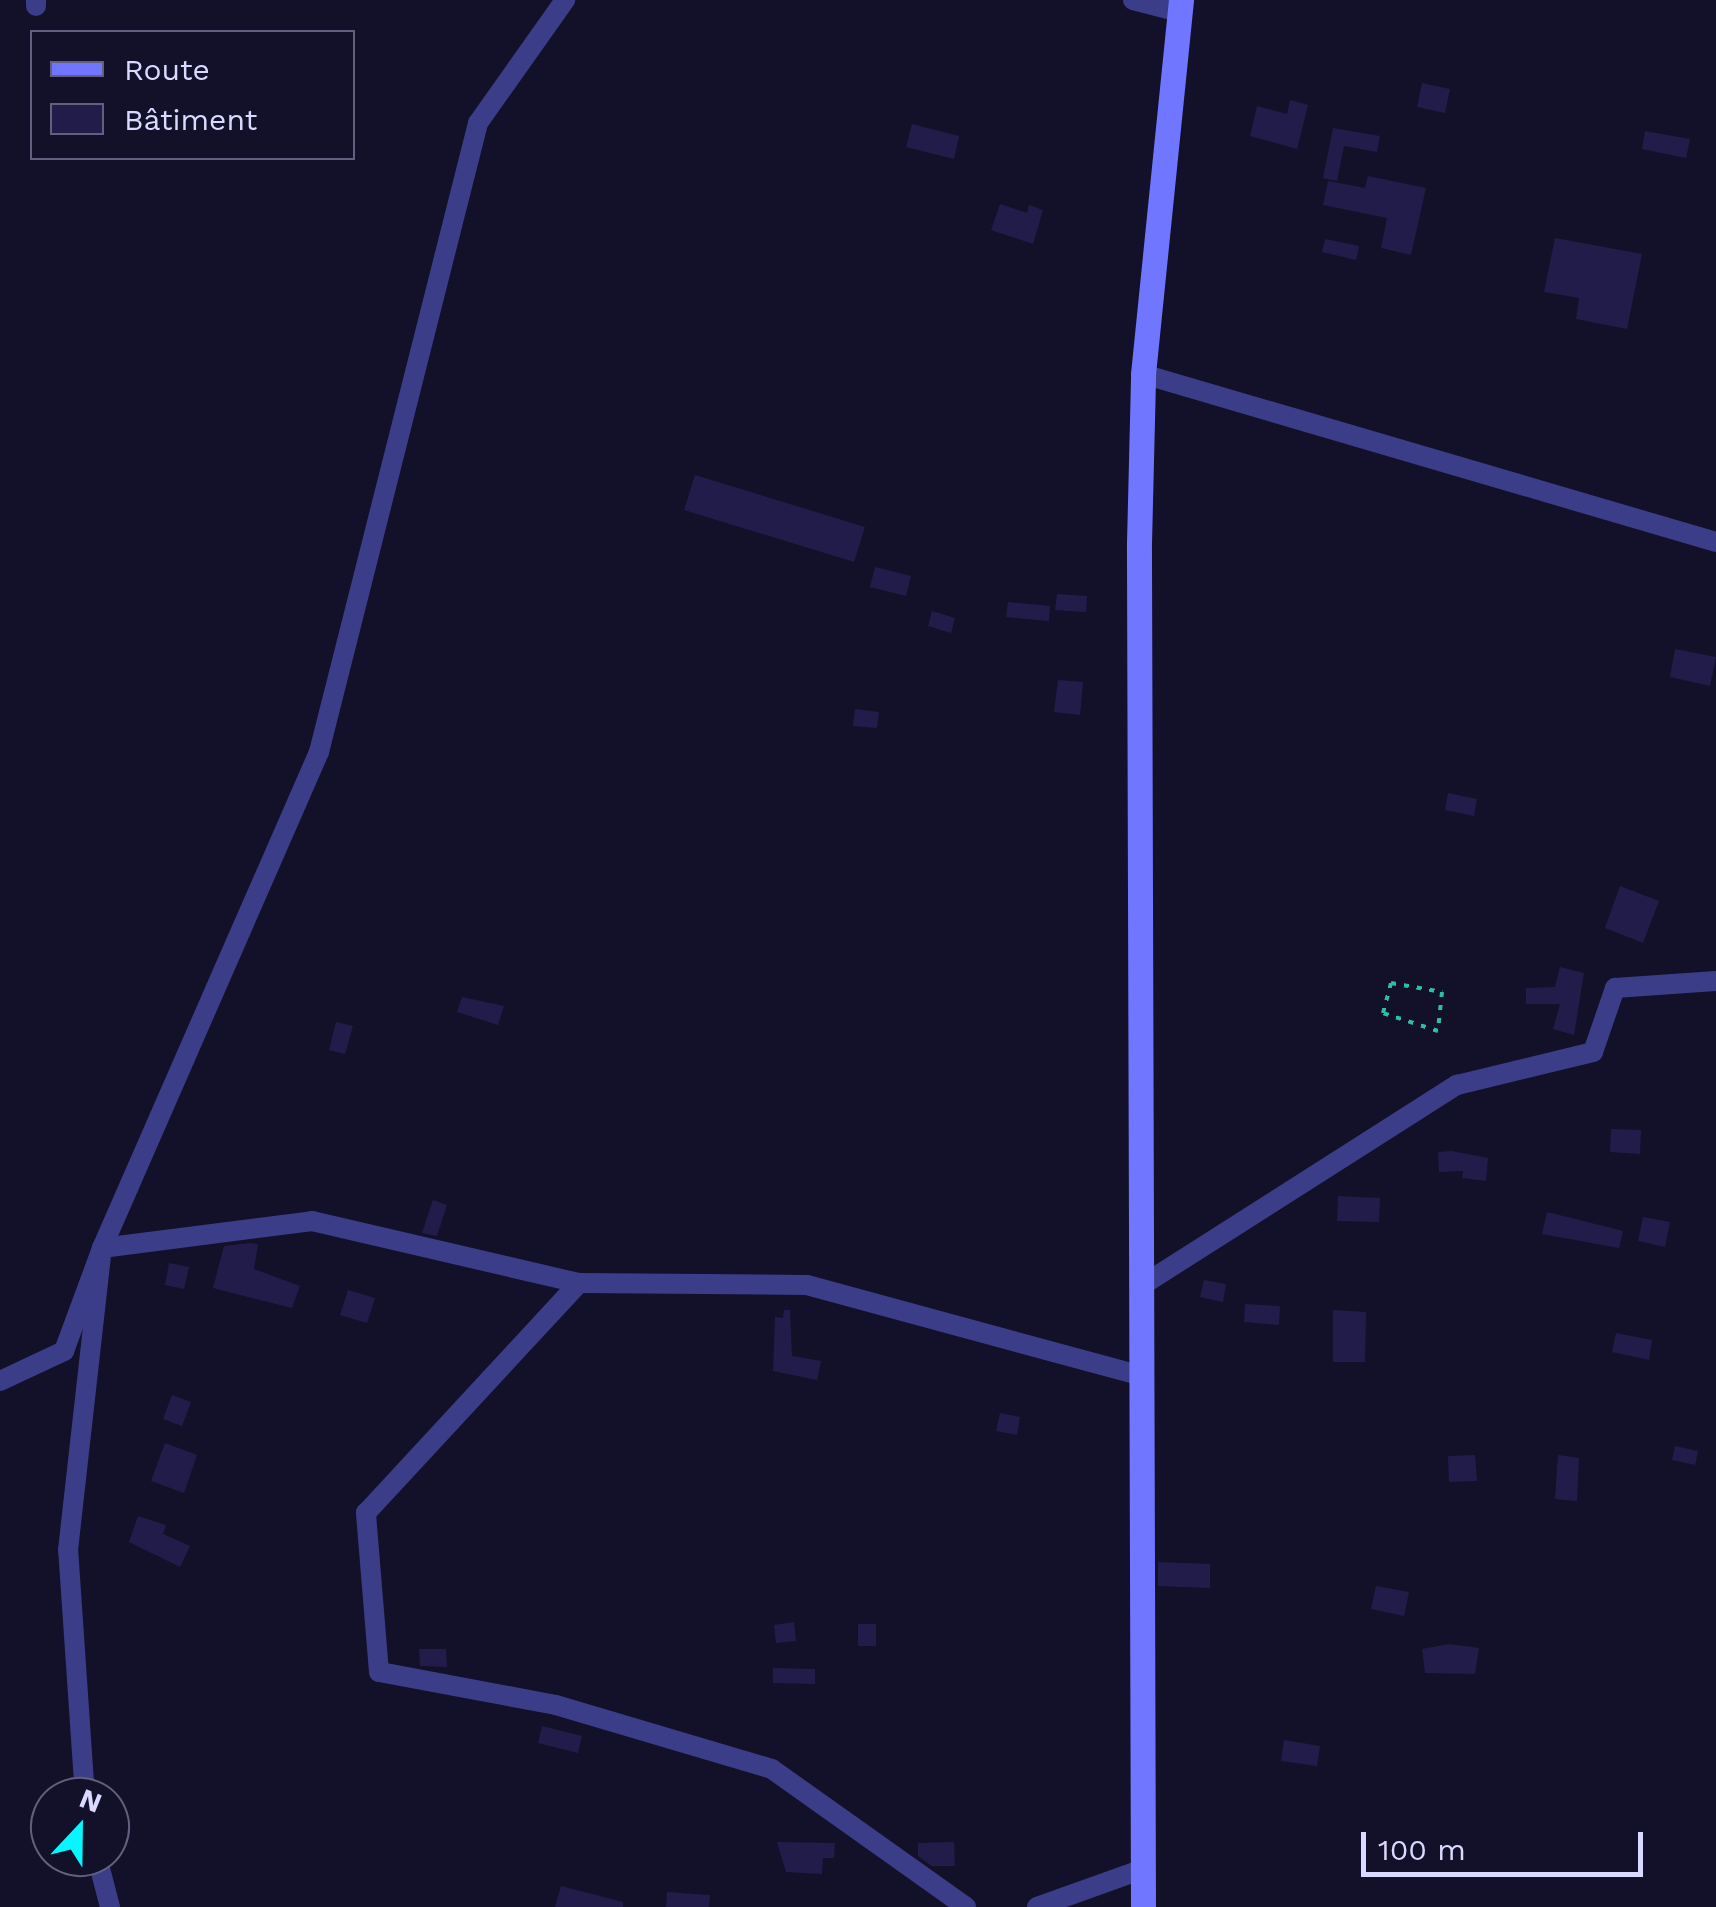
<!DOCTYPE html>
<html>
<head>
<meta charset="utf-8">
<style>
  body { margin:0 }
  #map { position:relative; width:1716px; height:1907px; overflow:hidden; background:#131029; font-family:"Work Sans",sans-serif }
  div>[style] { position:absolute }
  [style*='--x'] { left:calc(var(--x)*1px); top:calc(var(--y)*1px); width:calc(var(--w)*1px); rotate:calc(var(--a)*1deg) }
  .building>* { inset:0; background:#221c4b }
  .path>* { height:4px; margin-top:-2px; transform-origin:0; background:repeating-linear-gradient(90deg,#2fbdab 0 5px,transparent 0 13px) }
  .minor>* { height:20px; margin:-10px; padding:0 10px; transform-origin:10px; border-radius:10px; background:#3b3d89 }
  .secondary>* { height:25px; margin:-12.5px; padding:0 12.5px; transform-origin:12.5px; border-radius:12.5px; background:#7076ff }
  span { translate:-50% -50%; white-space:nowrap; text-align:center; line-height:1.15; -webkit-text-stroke:9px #131029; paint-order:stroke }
  .legend { position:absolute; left:30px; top:30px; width:325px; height:130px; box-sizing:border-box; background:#131029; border:2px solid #63607f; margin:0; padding:12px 18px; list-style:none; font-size:30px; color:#dad9ff }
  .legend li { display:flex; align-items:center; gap:20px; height:50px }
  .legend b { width:50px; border:2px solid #63607f }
  .north { position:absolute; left:30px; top:1777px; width:100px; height:100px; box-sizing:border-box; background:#131029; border:2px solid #63607f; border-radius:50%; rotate:22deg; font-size:28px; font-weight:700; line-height:40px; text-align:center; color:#dad9ff }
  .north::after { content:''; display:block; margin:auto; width:35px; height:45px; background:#05f7ff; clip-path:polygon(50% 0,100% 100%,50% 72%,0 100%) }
  .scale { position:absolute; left:1361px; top:1832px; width:282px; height:45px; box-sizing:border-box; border:5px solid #dad9ff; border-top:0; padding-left:12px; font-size:30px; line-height:35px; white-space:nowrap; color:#dad9ff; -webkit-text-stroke:8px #131029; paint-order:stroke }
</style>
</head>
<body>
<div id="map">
  <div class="building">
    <i style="clip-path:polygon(1422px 83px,1450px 89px,1445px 113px,1417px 107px)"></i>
    <i style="clip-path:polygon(1290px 100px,1308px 105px,1297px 149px,1250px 136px,1257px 106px,1287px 114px)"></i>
    <i style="clip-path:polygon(912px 124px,959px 136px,954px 159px,906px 147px)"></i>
    <i style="clip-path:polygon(1333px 128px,1380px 136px,1377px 152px,1344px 146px,1337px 181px,1323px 178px)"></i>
    <i style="clip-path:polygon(1645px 131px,1690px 139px,1686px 158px,1642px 149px)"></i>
    <i style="clip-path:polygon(1368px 176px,1426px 188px,1411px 255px,1381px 248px,1387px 218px,1323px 205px,1328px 181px,1365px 188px)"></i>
    <i style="clip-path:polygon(1000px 204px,1027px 213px,1029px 205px,1043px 210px,1033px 244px,991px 230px)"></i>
    <i style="clip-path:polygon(1555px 238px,1642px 254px,1627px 329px,1576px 319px,1579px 298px,1544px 292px)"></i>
    <i style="clip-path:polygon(1325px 239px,1359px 246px,1356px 260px,1322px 252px)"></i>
    <i style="clip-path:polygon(695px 475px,865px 527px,854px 562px,684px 510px)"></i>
    <i style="clip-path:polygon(875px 567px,911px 576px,906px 596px,870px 587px)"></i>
    <i style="clip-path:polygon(1057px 594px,1087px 596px,1086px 612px,1055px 610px)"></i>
    <i style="clip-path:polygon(1008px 602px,1050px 606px,1049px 621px,1006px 617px)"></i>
    <i style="clip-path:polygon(932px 611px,955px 618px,951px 633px,928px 626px)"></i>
    <i style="clip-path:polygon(1675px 649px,1716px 657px,1710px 686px,1670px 677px)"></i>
    <i style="clip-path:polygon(1058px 680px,1083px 682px,1080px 715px,1054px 712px)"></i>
    <i style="clip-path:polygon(855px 709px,879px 712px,877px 728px,853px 726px)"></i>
    <i style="clip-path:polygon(1448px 793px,1477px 799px,1474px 816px,1445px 810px)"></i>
    <i style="clip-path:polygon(1620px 886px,1659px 901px,1643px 943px,1605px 928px)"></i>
    <i style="clip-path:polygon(1560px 967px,1584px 973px,1574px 1035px,1553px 1029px,1560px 1004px,1526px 1004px,1526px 988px,1555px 987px)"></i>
    <i style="clip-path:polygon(462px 997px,504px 1006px,498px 1025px,457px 1012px)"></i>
    <i style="clip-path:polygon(336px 1022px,353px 1026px,345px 1054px,329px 1050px)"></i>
    <i style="clip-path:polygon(1611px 1129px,1641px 1130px,1640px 1154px,1610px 1152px)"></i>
    <i style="clip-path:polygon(1452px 1151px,1488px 1158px,1486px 1181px,1462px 1178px,1463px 1171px,1439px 1172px,1438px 1152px)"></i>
    <i style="clip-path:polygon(1338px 1196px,1380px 1198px,1379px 1222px,1337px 1221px)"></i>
    <i style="clip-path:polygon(433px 1200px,447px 1205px,437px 1236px,422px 1233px)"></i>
    <i style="clip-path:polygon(1547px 1212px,1623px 1231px,1619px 1248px,1542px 1234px)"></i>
    <i style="clip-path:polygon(1643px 1217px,1670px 1222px,1665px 1247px,1638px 1241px)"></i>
    <i style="clip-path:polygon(250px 1243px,258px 1244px,254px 1269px,300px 1286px,292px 1308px,213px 1288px,224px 1246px)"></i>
    <i style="clip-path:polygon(169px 1263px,189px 1267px,184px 1289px,165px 1285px)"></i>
    <i style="clip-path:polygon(1204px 1280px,1226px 1284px,1223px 1302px,1200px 1297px)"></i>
    <i style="clip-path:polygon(348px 1290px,375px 1298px,367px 1323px,340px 1315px)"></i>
    <i style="clip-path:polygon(1245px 1304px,1280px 1306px,1279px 1325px,1244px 1322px)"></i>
    <i style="clip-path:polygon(784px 1310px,790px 1310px,792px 1356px,821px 1361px,817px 1380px,773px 1371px,775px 1317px,783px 1318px)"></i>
    <i style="clip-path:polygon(1333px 1310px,1366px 1312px,1365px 1362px,1333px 1362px)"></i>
    <i style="clip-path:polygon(1616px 1333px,1652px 1340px,1649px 1360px,1612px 1352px)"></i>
    <i style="clip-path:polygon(172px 1395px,191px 1402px,182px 1426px,163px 1419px)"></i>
    <i style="clip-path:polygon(1000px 1413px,1020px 1417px,1017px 1435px,996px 1431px)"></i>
    <i style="clip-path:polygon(165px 1443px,197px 1455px,184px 1493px,151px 1481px)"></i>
    <i style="clip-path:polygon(1675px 1446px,1698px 1451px,1695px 1465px,1672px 1460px)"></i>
    <i style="clip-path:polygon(1475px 1455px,1477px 1481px,1449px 1482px,1448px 1456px)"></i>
    <i style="clip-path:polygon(1558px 1455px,1579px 1458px,1577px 1501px,1555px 1499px)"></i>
    <i style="clip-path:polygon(138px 1516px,166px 1525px,163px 1534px,190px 1546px,180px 1567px,129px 1542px)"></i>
    <i style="clip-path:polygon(1158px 1562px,1210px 1564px,1210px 1588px,1158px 1586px)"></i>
    <i style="clip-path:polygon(1376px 1586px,1409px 1592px,1404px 1616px,1371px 1609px)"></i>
    <i style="clip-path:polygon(794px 1622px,796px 1641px,776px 1643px,774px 1625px)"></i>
    <i style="clip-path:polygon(858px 1624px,876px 1624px,876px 1646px,858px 1646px)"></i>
    <i style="clip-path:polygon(1449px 1644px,1479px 1648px,1475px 1674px,1425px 1673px,1422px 1649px)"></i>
    <i style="clip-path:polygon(419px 1649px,446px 1649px,447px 1667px,420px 1666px)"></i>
    <i style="clip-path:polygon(773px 1668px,815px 1669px,815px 1684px,773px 1683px)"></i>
    <i style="clip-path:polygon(542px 1726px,582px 1736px,578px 1753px,538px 1743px)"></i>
    <i style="clip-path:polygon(1284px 1740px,1320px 1746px,1317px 1766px,1281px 1761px)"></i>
    <i style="clip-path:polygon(777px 1842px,835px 1843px,834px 1858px,823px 1858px,822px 1874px,786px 1872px)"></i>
    <i style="clip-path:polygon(954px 1842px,955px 1866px,932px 1866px,918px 1856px,918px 1843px)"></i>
    <i style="clip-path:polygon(561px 1886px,623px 1902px,623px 1907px,555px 1907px)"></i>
    <i style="clip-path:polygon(667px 1892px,710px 1895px,709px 1907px,666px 1907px)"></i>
  </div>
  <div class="path">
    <i style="--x:1391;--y:983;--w:52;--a:10"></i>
    <i style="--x:1442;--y:992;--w:39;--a:96"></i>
    <i style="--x:1438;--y:1031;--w:58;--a:-161.9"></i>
    <i style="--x:1383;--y:1013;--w:31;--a:-75"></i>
  </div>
  <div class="minor">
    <i style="--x:36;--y:0;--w:6;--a:90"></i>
    <i style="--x:1133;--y:0;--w:48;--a:14.6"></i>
    <i style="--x:1143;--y:374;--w:597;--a:16.34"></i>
    <i style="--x:1141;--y:1286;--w:375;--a:-32.5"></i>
    <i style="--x:1457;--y:1085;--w:140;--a:-13.6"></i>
    <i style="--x:1593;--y:1052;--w:68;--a:-71"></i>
    <i style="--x:1615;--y:988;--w:101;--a:-4"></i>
    <i style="--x:0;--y:1381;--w:71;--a:-25.1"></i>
    <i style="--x:64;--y:1351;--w:110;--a:-69.7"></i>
    <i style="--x:102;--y:1248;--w:541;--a:-66.37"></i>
    <i style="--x:319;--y:752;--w:649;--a:-75.81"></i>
    <i style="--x:478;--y:123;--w:151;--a:-54.7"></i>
    <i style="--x:85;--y:1797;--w:248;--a:-93.9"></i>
    <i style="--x:68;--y:1550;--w:304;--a:-83.6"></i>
    <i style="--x:102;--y:1248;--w:212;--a:-7.3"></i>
    <i style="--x:312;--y:1221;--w:274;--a:13.1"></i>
    <i style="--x:97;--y:1857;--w:52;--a:75.4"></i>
    <i style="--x:966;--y:1907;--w:238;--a:-144.6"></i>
    <i style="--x:772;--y:1769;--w:225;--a:-163.5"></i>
    <i style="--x:556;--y:1705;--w:180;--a:-169.4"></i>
    <i style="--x:379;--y:1672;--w:160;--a:-94.7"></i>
    <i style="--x:366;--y:1513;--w:313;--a:-47.2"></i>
    <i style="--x:579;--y:1283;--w:228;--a:0.5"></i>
    <i style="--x:807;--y:1285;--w:346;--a:15.2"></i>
    <i style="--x:1037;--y:1907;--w:113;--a:-19.7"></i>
  </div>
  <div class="secondary">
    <i style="--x:1143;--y:1907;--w:1364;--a:-90.17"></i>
    <i style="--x:1139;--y:543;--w:169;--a:-88.6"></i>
    <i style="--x:1143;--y:374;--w:376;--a:-84.2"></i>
  </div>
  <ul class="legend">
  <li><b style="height:12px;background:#7076ff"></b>Route</li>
  <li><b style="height:28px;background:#221c4b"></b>Bâtiment</li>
  </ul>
  <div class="north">N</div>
  <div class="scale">100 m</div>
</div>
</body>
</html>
